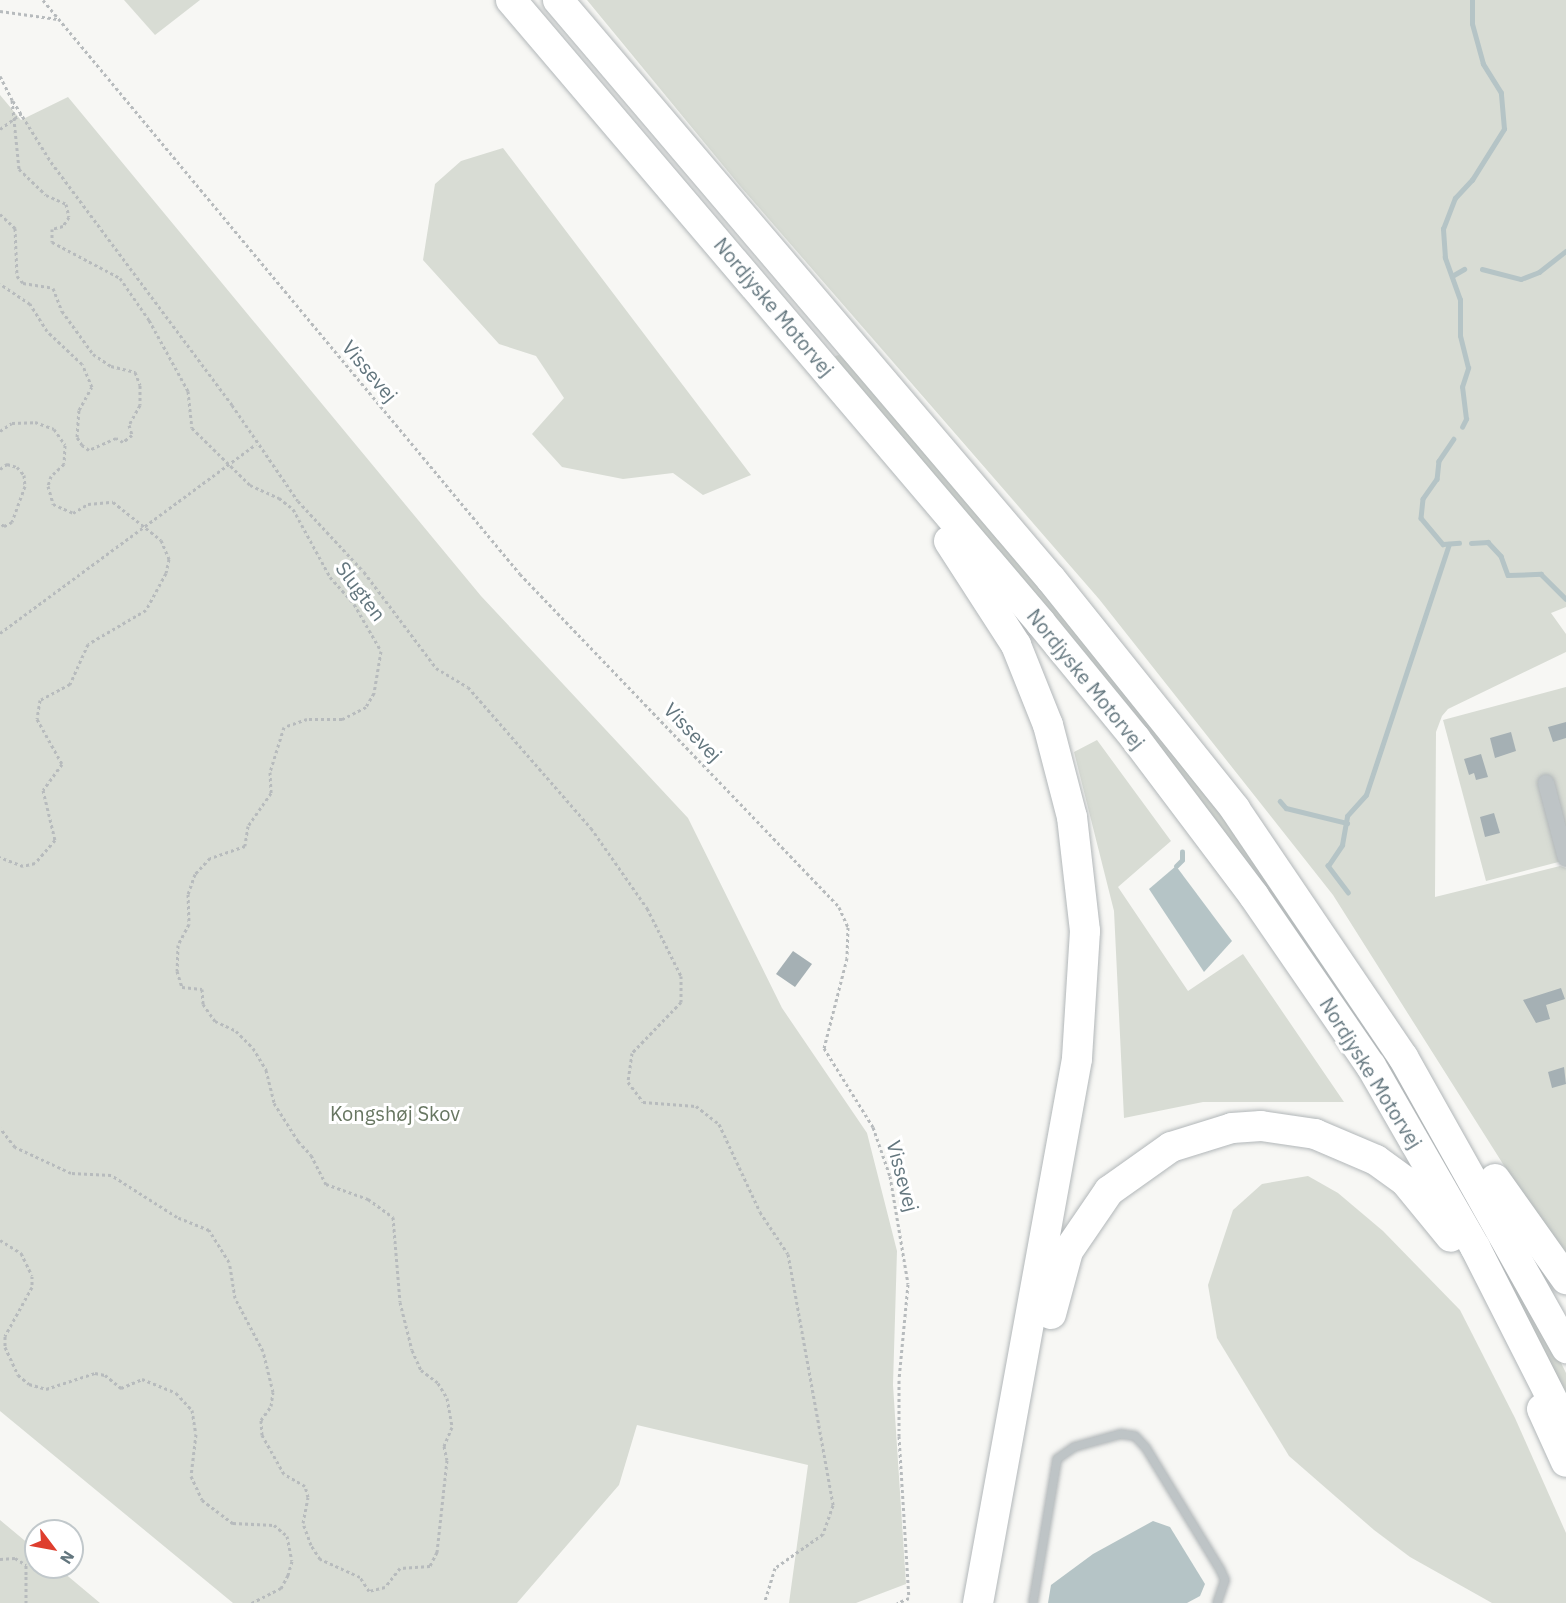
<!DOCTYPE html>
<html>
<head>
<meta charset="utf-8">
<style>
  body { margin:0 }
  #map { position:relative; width:1566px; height:1603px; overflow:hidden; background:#f7f7f4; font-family:"IBM Plex Sans",sans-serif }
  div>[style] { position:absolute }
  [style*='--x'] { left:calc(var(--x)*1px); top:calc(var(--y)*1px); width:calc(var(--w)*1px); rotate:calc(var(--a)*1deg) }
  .green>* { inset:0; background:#d8dcd4 }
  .water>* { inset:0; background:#b5c4c6 }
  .stream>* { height:4.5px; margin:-2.25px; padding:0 2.25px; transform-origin:2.25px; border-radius:2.25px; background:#b5c4c6 }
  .building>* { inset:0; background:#a5b0b4 }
  .path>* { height:3px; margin-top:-1.5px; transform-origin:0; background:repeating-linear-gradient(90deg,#b7bbbd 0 3px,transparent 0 6px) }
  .roads { filter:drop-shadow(0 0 2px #b2b7b9) drop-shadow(0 0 2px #b2b7b9) }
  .lane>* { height:8px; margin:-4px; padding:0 4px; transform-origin:4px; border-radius:4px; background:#bec4c6 }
  .street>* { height:16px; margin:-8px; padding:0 8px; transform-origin:8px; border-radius:8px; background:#bec4c6 }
  .highway>* { height:30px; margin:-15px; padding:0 15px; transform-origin:15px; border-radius:15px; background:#fff }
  span { translate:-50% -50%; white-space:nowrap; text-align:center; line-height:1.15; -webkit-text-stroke:6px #fff; paint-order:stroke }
  .street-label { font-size:20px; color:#63767e }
  .park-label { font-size:20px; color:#687762 }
  .north { position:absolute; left:24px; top:1519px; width:60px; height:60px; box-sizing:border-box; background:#fff; border:2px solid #c1c8cb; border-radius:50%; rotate:122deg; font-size:16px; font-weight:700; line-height:24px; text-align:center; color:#63767e }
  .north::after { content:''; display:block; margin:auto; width:21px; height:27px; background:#de3e2e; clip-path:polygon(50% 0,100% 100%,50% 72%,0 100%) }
</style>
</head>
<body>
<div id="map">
  <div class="green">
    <i style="clip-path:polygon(124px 0,200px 0,155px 35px)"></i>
    <i style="clip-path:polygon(587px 0,1566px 0,1566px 607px,1551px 613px,1566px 634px,1566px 652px,1448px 709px,1442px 716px,1436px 732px,1435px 897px,1560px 866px,1566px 868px,1566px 1254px,1503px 1164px,1333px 895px,1099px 599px,740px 186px)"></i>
    <i style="clip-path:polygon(0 95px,21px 120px,68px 97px,481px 596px,688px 818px,782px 1008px,867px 1133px,897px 1251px,893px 1385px,906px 1584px,856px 1603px,789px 1603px,808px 1465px,637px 1425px,619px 1485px,517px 1603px,233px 1603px,0 1411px)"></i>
    <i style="clip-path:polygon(503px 148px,751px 475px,703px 495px,673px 473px,623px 479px,562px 467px,532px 434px,564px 398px,536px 356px,499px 344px,423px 260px,435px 184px,461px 161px)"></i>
    <i style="clip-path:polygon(839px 355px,859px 373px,973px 506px,1212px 800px,1377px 1037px,1532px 1304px,1566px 1373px,1566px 1401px,1444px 1170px,840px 367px,835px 356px)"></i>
    <i style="clip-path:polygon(1566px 687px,1566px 860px,1486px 881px,1443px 720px)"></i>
    <i style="clip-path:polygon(1097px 740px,1171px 841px,1118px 887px,1188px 991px,1243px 954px,1344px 1102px,1203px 1102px,1124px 1118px,1114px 911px,1074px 752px)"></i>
    <i style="clip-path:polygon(1308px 1176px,1338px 1193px,1383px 1231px,1460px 1310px,1515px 1418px,1566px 1533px,1566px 1603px,1492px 1603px,1410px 1557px,1374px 1530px,1289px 1456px,1217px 1338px,1208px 1285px,1233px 1210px,1262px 1184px)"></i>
    <i style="clip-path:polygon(0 1520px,36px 1550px,36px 1567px,57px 1567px,100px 1603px,0 1603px)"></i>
  </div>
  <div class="water">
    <i style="clip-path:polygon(1176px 866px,1232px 941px,1204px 972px,1149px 889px)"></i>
    <i style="clip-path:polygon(1153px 1521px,1170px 1527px,1205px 1584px,1200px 1596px,1187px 1603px,1048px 1603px,1051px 1585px,1093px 1554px)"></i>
  </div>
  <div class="stream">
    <i style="--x:1482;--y:269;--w:40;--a:14.4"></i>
    <i style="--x:1521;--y:279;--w:19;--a:-21"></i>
    <i style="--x:1539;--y:272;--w:34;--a:-38"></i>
    <i style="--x:1452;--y:276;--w:14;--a:-30"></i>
    <i style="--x:1462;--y:427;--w:9;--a:-63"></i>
    <i style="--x:1466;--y:419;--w:32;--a:-97"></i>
    <i style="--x:1462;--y:387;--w:20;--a:-72"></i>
    <i style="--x:1468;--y:368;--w:33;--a:-104"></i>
    <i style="--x:1460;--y:336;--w:36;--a:-90"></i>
    <i style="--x:1460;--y:300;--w:45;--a:-109.7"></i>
    <i style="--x:1445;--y:258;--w:29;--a:-94"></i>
    <i style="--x:1443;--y:229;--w:33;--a:-69"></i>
    <i style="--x:1455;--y:198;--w:25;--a:-47"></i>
    <i style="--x:1472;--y:180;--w:60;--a:-57.9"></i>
    <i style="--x:1504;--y:129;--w:36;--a:-95"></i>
    <i style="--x:1501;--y:93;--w:34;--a:-122"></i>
    <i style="--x:1483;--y:64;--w:41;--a:-105.4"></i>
    <i style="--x:1472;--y:24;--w:24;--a:-90"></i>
    <i style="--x:1454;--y:439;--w:27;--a:124"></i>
    <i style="--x:1439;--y:461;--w:18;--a:96"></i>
    <i style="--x:1437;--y:479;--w:24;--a:125"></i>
    <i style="--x:1423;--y:499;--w:19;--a:96"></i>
    <i style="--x:1421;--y:518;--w:34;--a:50"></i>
    <i style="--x:1443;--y:544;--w:16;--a:-4"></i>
    <i style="--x:1471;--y:543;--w:17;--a:-3"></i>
    <i style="--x:1488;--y:542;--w:19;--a:47"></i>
    <i style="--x:1501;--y:556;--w:20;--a:70"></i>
    <i style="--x:1508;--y:575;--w:33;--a:-2"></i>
    <i style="--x:1541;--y:574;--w:35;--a:45"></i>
    <i style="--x:1280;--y:801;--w:9;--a:49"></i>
    <i style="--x:1286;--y:808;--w:63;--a:13.8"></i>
    <i style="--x:1176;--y:866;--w:8;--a:-45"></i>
    <i style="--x:1182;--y:860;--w:8;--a:-90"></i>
    <i style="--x:1348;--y:893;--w:34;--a:-127"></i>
    <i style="--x:1328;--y:866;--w:25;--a:-56"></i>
    <i style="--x:1342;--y:845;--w:29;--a:-80"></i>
    <i style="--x:1347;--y:816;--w:28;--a:-48"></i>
    <i style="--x:1366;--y:795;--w:264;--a:-71.7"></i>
  </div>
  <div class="building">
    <i style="clip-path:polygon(1566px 722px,1566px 738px,1553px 742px,1548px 727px)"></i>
    <i style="clip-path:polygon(1511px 732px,1516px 751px,1495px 758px,1490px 738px)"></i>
    <i style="clip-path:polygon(1481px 754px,1488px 777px,1476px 780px,1474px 773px,1469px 775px,1464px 759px)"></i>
    <i style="clip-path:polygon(1494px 813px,1500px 833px,1485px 837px,1480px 817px)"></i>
    <i style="clip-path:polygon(793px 951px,812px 964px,795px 987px,776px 974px)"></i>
    <i style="clip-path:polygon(1561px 988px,1565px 999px,1546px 1005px,1550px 1019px,1536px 1023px,1523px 1000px)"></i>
    <i style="clip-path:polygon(1564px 1067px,1566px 1084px,1552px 1088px,1548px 1072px)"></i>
  </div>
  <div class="path">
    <i style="--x:43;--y:0;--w:746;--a:50.27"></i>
    <i style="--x:520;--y:574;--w:461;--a:46.2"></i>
    <i style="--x:839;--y:907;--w:22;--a:66"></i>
    <i style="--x:848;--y:927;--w:31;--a:92"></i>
    <i style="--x:847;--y:958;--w:93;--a:104.3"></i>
    <i style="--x:824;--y:1048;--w:93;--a:58.2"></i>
    <i style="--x:873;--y:1127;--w:52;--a:70.9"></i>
    <i style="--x:890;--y:1176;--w:109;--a:80.5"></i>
    <i style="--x:908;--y:1284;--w:96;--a:95.4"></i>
    <i style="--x:899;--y:1380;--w:56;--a:90"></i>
    <i style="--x:899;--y:1436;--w:162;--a:86.5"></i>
    <i style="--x:909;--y:1598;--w:13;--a:157"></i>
    <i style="--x:0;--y:11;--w:58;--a:8"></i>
    <i style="--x:0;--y:76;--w:27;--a:63"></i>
    <i style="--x:12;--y:100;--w:69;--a:84.2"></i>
    <i style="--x:19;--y:169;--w:37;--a:44"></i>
    <i style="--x:46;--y:195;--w:22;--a:24"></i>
    <i style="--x:66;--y:204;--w:13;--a:77"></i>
    <i style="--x:69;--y:217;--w:11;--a:124"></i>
    <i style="--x:63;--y:226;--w:11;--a:165"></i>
    <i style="--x:52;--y:229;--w:13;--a:90"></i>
    <i style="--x:52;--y:242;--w:77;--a:27.9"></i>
    <i style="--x:120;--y:278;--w:51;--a:55.4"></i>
    <i style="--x:149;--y:320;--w:81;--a:61.2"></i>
    <i style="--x:188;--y:391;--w:37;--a:84"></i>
    <i style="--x:192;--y:428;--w:81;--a:44.5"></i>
    <i style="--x:250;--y:485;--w:32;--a:24"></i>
    <i style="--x:279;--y:498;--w:18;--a:38"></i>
    <i style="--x:293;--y:509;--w:77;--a:61.4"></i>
    <i style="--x:330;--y:577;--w:36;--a:48"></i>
    <i style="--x:354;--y:604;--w:54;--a:60.1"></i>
    <i style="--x:381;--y:651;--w:43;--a:99.5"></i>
    <i style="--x:374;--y:693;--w:16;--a:120"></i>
    <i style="--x:366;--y:707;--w:27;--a:153"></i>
    <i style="--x:342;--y:719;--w:35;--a:180"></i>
    <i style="--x:307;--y:719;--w:24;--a:161"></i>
    <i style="--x:284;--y:727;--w:47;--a:107.3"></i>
    <i style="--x:270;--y:772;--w:21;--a:87"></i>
    <i style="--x:271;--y:793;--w:40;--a:124.9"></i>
    <i style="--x:248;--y:826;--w:20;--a:99"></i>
    <i style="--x:245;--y:846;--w:37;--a:161"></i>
    <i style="--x:210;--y:858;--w:22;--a:133"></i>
    <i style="--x:195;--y:874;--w:21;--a:109"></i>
    <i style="--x:188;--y:894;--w:30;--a:88"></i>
    <i style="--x:189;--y:924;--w:24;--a:118"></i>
    <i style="--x:178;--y:945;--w:26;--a:92"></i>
    <i style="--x:177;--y:971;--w:17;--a:73"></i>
    <i style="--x:182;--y:987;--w:20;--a:6"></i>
    <i style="--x:202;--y:989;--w:15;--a:86"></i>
    <i style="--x:203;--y:1004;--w:21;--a:55"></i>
    <i style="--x:215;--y:1021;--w:23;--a:25"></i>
    <i style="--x:236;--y:1031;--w:24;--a:45"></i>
    <i style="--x:253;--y:1048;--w:26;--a:59"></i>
    <i style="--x:266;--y:1070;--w:34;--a:76"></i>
    <i style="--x:274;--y:1103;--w:45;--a:57.7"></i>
    <i style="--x:298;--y:1141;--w:19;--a:47"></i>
    <i style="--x:311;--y:1155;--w:33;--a:63"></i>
    <i style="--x:326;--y:1184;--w:45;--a:19.7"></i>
    <i style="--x:368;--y:1199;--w:31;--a:36"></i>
    <i style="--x:393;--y:1217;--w:85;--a:85.3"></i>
    <i style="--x:400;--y:1302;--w:49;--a:76"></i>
    <i style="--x:412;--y:1350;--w:22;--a:66"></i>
    <i style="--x:421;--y:1370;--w:21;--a:37"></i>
    <i style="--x:438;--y:1383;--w:17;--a:59"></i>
    <i style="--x:447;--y:1398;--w:29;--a:80"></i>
    <i style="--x:452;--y:1427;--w:21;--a:113"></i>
    <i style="--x:444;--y:1446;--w:14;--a:78"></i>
    <i style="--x:447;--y:1460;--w:93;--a:96.2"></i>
    <i style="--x:437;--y:1552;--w:16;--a:117"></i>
    <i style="--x:430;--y:1566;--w:30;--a:176"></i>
    <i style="--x:400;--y:1568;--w:24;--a:128"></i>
    <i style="--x:385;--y:1587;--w:16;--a:166"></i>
    <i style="--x:369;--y:1591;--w:17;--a:-123"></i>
    <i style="--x:360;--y:1577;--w:44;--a:-155.8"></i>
    <i style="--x:320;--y:1559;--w:17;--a:-123"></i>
    <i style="--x:311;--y:1545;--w:23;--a:-110"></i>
    <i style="--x:303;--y:1523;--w:26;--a:-79"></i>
    <i style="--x:308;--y:1497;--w:11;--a:-105"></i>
    <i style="--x:305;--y:1486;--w:24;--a:-150"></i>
    <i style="--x:284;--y:1474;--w:45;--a:-119.4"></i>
    <i style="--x:262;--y:1435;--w:15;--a:-94"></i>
    <i style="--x:261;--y:1420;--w:17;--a:-54"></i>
    <i style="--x:271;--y:1406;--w:14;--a:-82"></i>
    <i style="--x:273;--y:1392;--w:42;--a:-103.7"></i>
    <i style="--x:263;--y:1351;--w:60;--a:-117.8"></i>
    <i style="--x:235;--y:1298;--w:36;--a:-99"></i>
    <i style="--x:229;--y:1262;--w:38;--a:-122"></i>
    <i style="--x:209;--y:1230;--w:35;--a:-158"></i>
    <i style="--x:177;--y:1217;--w:78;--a:-147.5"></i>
    <i style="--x:111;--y:1175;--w:40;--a:-177.1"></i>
    <i style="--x:71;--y:1173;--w:62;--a:-155.1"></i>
    <i style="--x:15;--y:1147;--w:24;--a:-128"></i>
    <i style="--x:13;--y:101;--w:72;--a:58.1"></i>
    <i style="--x:51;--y:162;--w:303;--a:53.3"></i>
    <i style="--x:232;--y:405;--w:116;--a:55.5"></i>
    <i style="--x:298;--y:501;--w:97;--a:47.1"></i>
    <i style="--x:364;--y:572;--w:120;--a:53.1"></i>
    <i style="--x:436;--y:668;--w:37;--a:31"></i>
    <i style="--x:468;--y:687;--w:187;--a:48.9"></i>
    <i style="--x:591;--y:828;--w:98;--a:55"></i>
    <i style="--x:647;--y:908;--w:76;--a:63.4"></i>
    <i style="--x:681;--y:976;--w:26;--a:90"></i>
    <i style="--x:681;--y:1002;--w:71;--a:133.9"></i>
    <i style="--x:632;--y:1053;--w:29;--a:98"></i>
    <i style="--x:628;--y:1082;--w:25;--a:53"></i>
    <i style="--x:643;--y:1102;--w:53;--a:4.3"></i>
    <i style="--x:696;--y:1106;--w:29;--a:38"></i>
    <i style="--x:719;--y:1124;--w:97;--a:65"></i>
    <i style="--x:760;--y:1212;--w:50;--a:56.3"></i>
    <i style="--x:788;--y:1254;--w:255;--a:79.8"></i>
    <i style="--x:833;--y:1505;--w:31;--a:109"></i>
    <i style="--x:823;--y:1534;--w:59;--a:144.7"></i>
    <i style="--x:775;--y:1568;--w:37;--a:107"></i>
    <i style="--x:0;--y:129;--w:27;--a:-36"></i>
    <i style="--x:0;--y:214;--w:21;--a:43"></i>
    <i style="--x:15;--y:228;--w:48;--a:87.6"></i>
    <i style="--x:17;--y:276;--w:9;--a:49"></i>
    <i style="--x:23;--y:283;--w:30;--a:9"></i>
    <i style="--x:53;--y:288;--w:25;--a:69"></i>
    <i style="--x:62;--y:311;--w:53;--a:54.2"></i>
    <i style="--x:93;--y:354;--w:22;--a:34"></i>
    <i style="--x:111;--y:366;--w:25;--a:14"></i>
    <i style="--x:135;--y:372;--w:14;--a:69"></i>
    <i style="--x:140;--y:385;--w:20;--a:90"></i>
    <i style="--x:140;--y:405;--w:23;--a:119"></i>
    <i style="--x:129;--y:425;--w:10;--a:73"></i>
    <i style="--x:132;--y:435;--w:11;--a:142"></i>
    <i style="--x:123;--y:442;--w:8;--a:-150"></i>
    <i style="--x:116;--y:438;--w:30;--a:156"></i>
    <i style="--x:89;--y:450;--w:9;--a:-144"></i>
    <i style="--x:82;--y:445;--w:9;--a:-122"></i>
    <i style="--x:77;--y:437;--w:27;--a:-86"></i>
    <i style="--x:79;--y:410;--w:26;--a:-61"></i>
    <i style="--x:92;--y:387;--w:25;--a:-113"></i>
    <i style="--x:82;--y:364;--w:48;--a:-136.7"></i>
    <i style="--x:47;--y:331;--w:32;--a:-122"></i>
    <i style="--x:30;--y:304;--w:36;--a:-146"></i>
    <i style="--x:0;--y:431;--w:14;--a:-34"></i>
    <i style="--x:12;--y:423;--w:23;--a:-2"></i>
    <i style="--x:35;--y:422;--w:20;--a:20"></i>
    <i style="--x:54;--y:429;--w:19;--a:55"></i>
    <i style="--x:65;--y:445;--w:19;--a:93"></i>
    <i style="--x:64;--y:464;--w:18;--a:137"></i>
    <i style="--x:51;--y:476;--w:10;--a:107"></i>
    <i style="--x:48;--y:486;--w:19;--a:74"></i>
    <i style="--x:53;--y:504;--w:22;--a:24"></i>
    <i style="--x:73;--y:513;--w:17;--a:-31"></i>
    <i style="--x:88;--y:504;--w:25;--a:-5"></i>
    <i style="--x:113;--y:502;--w:61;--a:38.4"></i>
    <i style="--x:161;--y:540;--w:21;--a:67"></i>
    <i style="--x:169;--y:559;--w:14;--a:102"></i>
    <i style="--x:166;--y:573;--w:42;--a:118.4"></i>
    <i style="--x:146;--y:610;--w:67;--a:149.6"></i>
    <i style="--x:88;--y:644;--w:44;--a:114.2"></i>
    <i style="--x:70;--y:684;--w:34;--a:152"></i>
    <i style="--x:40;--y:700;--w:19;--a:99"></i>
    <i style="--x:37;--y:719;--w:51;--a:60.9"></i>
    <i style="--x:62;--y:764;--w:32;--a:126"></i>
    <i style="--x:43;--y:790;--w:51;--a:76.5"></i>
    <i style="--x:55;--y:840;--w:30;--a:131"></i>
    <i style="--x:35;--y:863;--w:12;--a:166"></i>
    <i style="--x:23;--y:866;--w:25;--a:-159"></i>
    <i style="--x:0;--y:469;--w:9;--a:-36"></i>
    <i style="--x:7;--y:464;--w:10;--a:17"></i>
    <i style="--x:17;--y:467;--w:11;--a:49"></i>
    <i style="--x:24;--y:475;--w:11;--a:85"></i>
    <i style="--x:25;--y:486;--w:38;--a:110"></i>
    <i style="--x:12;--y:522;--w:9;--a:153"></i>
    <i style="--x:4;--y:526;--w:5;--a:-143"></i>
    <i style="--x:0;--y:633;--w:318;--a:-36.4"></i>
    <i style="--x:0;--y:1240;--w:25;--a:32"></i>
    <i style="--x:21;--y:1253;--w:25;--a:64"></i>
    <i style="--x:32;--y:1276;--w:11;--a:90"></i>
    <i style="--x:32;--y:1287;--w:56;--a:118.9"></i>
    <i style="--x:5;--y:1336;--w:11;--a:90"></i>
    <i style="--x:5;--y:1347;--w:31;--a:65"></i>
    <i style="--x:18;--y:1375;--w:14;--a:39"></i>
    <i style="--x:29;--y:1384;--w:18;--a:16"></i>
    <i style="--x:46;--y:1389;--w:52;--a:-18.1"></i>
    <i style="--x:95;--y:1373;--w:10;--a:11"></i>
    <i style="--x:105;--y:1375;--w:21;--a:39"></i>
    <i style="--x:121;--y:1388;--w:23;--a:-23"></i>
    <i style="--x:142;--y:1379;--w:37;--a:22"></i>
    <i style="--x:176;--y:1393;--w:23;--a:47"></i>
    <i style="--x:192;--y:1410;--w:24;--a:81"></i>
    <i style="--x:196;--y:1434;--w:42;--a:96.8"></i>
    <i style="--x:191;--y:1476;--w:26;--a:65"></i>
    <i style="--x:202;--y:1500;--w:39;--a:37"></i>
    <i style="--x:233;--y:1523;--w:41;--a:2.8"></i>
    <i style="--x:274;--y:1525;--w:17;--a:40"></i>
    <i style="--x:287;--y:1536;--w:25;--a:79"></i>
    <i style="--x:292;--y:1561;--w:15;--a:106"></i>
    <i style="--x:288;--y:1575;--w:15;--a:118"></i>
    <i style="--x:281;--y:1588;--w:33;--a:153"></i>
    <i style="--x:0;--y:1559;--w:15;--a:-4"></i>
    <i style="--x:15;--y:1558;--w:13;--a:32"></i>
    <i style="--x:26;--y:1565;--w:38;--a:90"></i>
  </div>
  <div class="roads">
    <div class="lane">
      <i style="--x:1033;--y:1603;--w:146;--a:-80.5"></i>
      <i style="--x:1057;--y:1459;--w:21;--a:-35"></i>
      <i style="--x:1074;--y:1447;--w:49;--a:-15.5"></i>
      <i style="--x:1121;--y:1434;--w:14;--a:8"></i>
      <i style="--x:1135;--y:1436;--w:16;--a:47"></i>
      <i style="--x:1146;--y:1448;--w:142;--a:58.6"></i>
      <i style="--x:1220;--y:1569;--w:12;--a:66"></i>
      <i style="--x:1225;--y:1580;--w:24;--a:109"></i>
    </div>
    <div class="street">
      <i style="--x:1546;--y:783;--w:78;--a:75.1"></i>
    </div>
    <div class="highway">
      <i style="--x:511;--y:0;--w:818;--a:49.61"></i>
      <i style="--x:1041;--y:623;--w:149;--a:50.7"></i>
      <i style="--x:1135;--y:738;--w:198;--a:53"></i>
      <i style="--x:1254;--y:896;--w:206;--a:55.5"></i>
      <i style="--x:1371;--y:1066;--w:209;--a:60.1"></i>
      <i style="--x:1475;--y:1247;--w:201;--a:63.1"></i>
      <i style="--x:558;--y:0;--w:760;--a:49.59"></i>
      <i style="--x:1051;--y:579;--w:295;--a:51.3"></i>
      <i style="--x:1235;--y:809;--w:300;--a:55.9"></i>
      <i style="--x:1403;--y:1057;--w:334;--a:60.7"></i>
      <i style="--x:949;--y:541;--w:124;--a:57.2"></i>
      <i style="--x:1016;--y:645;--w:86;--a:68.2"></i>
      <i style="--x:1048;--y:725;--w:95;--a:75.4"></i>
      <i style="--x:1072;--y:817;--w:115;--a:83.5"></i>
      <i style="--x:1085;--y:931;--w:128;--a:93.6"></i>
      <i style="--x:1077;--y:1059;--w:553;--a:100.31"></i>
      <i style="--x:1495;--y:1179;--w:123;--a:54.6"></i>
      <i style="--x:1051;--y:1314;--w:65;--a:-74.9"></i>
      <i style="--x:1068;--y:1251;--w:73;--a:-55.7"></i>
      <i style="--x:1109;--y:1191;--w:76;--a:-35.4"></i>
      <i style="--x:1171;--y:1147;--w:64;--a:-17.3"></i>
      <i style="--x:1232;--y:1128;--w:29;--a:-4"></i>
      <i style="--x:1261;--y:1126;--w:55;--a:8.4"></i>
      <i style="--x:1315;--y:1134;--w:66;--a:23.1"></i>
      <i style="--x:1376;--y:1160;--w:36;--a:36"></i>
      <i style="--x:1405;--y:1181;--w:72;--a:50.6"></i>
      <i style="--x:1542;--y:1409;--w:58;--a:65.6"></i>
    </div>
  </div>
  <div class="street-label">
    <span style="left:774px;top:307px;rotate:50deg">Nordjyske Motorvej</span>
    <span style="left:370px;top:371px;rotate:50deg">Vissevej</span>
    <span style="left:361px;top:591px;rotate:53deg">Slugten</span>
    <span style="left:1086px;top:679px;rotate:51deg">Nordjyske Motorvej</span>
    <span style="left:693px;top:732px;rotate:46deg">Vissevej</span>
    <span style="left:1371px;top:1073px;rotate:58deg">Nordjyske Motorvej</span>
    <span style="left:903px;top:1176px;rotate:75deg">Vissevej</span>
  </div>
  <div class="park-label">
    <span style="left:395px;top:1113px">Kongshøj Skov</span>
  </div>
  <div class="north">N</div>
</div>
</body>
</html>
